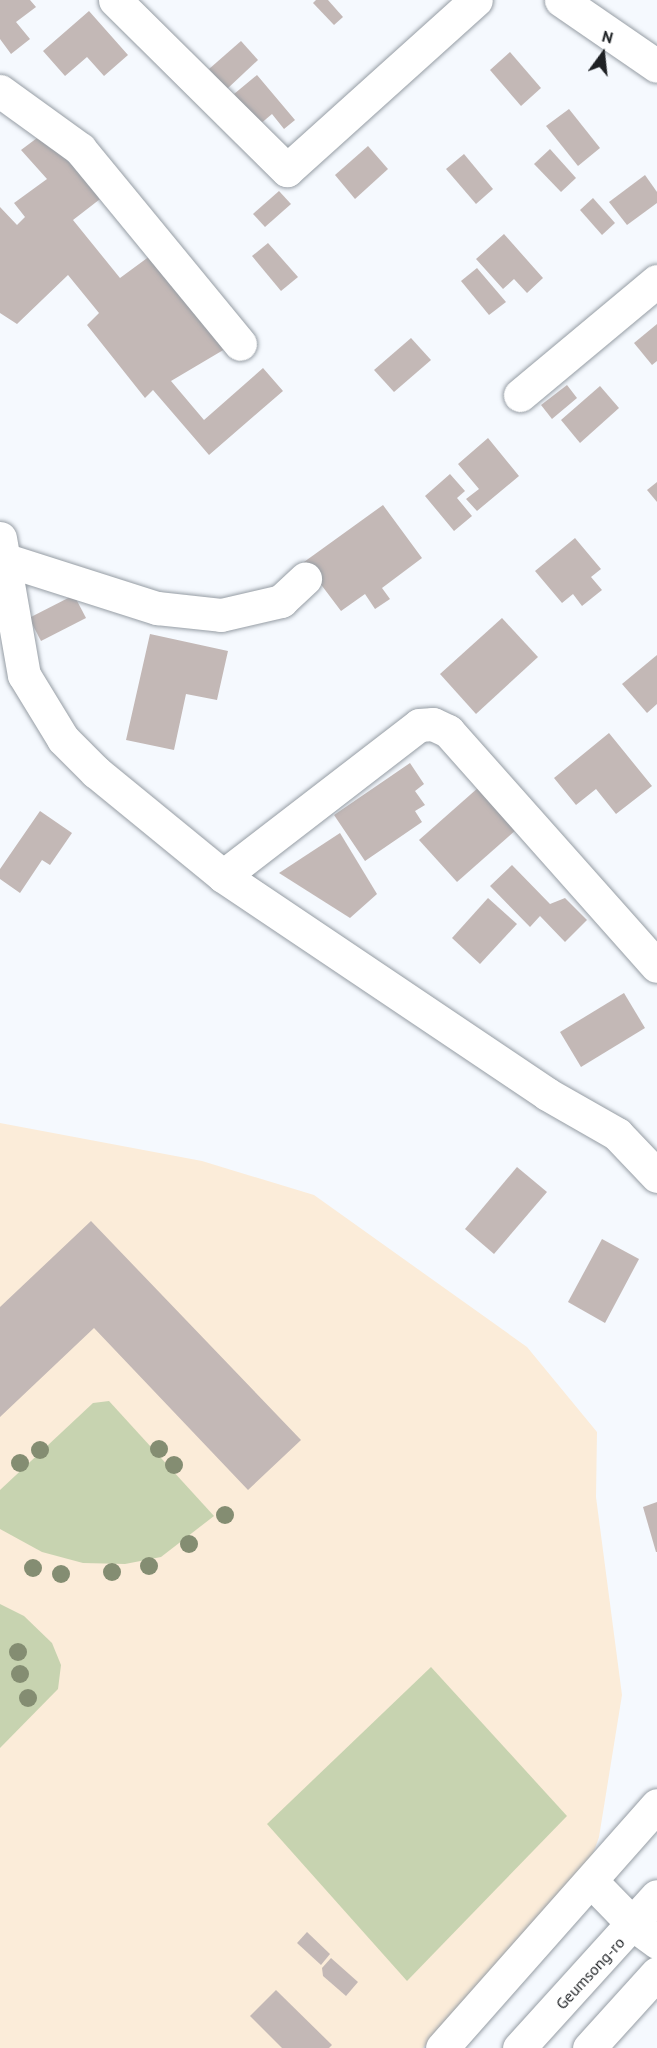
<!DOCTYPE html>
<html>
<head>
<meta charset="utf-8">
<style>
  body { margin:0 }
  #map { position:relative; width:657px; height:2048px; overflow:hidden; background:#f5f9fe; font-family:"PT Sans",sans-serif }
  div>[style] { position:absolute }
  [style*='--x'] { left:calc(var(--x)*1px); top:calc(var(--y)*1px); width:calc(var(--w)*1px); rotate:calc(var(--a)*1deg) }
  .education>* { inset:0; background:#fbecd9 }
  .green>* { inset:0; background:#c7d3b0 }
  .building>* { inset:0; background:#c3b8b6 }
  .roads { filter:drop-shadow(0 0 2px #969da4) drop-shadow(0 0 2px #969da4) }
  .minor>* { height:33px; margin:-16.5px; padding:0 16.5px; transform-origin:16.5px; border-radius:16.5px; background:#fff }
  .major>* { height:33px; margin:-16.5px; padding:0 16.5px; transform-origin:16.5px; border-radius:16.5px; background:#fff }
  .trees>* { width:18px; height:18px; margin:-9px; border-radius:50%; background:#848d72 }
  span { translate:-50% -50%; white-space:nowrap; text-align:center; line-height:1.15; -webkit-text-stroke:4.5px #fff; paint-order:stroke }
  .street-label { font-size:16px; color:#1e2124 }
  .north { position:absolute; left:573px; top:24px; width:60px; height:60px; -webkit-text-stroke:4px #fff; paint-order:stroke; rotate:15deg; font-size:16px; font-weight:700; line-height:24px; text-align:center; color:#1e2124 }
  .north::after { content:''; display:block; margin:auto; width:21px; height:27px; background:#1e2124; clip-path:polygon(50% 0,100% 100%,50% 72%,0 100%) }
</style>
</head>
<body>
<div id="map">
  <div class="education">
    <i style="clip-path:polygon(0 1123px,202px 1161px,314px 1195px,527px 1347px,597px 1432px,596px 1497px,622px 1695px,599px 1837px,588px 1868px,423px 2048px,0 2048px)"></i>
  </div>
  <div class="green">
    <i style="clip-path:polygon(109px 1401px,214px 1516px,161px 1557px,125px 1564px,83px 1563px,42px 1552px,0 1529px,0 1490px,93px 1403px)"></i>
    <i style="clip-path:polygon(0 1604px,24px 1616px,52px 1643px,61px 1665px,58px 1689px,0 1748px)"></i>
    <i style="clip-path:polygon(431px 1667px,567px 1816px,407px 1981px,267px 1824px)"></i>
  </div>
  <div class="building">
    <i style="clip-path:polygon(0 0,30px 0,36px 7px,16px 22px,30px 39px,11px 54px,0 39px)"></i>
    <i style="clip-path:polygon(316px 0,328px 0,343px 17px,334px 25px,313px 3px)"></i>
    <i style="clip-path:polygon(89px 11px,128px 55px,104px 76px,87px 57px,65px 76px,43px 51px)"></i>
    <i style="clip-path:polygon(241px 41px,258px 60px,227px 89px,209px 69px)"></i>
    <i style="clip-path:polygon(510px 52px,541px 88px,521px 106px,490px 70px)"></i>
    <i style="clip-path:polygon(257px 75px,295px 120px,284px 129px,272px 114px,259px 125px,234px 94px)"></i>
    <i style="clip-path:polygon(569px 109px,600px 148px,578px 166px,546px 126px)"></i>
    <i style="clip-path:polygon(41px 135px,104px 196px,73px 220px,120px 278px,154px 253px,225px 349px,171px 381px,204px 420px,263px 368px,283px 391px,209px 455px,153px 390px,145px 398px,87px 325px,99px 313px,68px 275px,17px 324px,0 313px,0 207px,17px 225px,25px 217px,14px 203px,47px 179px,21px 150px)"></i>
    <i style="clip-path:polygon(368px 146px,388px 169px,355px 199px,335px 175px)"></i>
    <i style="clip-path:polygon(550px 149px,576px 178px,561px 192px,534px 164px)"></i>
    <i style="clip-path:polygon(464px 154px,493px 189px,476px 204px,446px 169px)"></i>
    <i style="clip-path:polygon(645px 175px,657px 192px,657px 203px,627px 225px,609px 202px)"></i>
    <i style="clip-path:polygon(279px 191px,291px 204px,265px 227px,253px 214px)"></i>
    <i style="clip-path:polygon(593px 198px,615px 223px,602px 235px,580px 210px)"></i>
    <i style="clip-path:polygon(504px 234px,543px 278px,527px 293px,514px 279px,503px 289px,476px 259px)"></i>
    <i style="clip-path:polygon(268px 243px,298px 277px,281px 291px,252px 256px)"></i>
    <i style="clip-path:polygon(477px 268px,506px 302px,489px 315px,461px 281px)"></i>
    <i style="clip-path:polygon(657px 324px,657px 361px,652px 365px,634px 343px)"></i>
    <i style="clip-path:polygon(411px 338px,431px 360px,394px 392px,374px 370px)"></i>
    <i style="clip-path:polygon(567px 385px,577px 398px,552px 419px,541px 405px)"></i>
    <i style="clip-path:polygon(600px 386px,619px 408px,580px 443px,561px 420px)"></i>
    <i style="clip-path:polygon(488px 438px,519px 476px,477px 511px,466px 499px,479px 489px,458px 464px)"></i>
    <i style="clip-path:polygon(450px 474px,465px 491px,457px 498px,472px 516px,454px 531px,425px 496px)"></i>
    <i style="clip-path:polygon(657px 482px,657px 502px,647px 490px)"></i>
    <i style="clip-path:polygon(383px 505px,422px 558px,382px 588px,390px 599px,375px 609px,365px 594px,341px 611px,304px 562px)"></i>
    <i style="clip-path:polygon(575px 538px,601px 569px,591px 577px,602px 590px,582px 606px,573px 594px,562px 603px,535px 571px)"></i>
    <i style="clip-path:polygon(74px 595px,86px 618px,41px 641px,29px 618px)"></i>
    <i style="clip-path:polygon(502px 618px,538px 657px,476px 714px,440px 674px)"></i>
    <i style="clip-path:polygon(150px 634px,228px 651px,217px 700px,186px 694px,174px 750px,126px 740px)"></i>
    <i style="clip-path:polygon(657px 655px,657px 704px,647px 713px,622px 684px)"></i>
    <i style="clip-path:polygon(609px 733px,652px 786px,616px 814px,596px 789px,576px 805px,554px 778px)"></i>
    <i style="clip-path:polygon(410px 763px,424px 784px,415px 791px,425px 805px,415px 811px,422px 822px,365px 861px,334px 815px)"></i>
    <i style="clip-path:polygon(479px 787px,517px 829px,457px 882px,419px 840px)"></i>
    <i style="clip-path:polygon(40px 811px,72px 833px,50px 865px,42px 860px,20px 893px,0 879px,0 869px)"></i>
    <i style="clip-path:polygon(340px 833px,377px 894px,350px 918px,279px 873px)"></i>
    <i style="clip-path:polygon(512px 865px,550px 904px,565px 898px,587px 920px,565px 942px,540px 916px,530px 927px,490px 886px)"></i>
    <i style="clip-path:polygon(488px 898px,517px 924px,480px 964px,452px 938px)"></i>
    <i style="clip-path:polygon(624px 993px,645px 1028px,581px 1067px,560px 1032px)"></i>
    <i style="clip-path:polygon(517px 1167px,547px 1192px,494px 1254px,465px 1229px)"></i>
    <i style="clip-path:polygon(91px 1221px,301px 1440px,248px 1490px,94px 1328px,0 1417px,0 1307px)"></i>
    <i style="clip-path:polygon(602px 1239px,639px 1259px,605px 1323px,568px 1302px)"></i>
    <i style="clip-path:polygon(657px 1502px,657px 1552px,656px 1552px,643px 1507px)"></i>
    <i style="clip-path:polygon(307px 1932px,330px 1954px,321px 1965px,297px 1943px)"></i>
    <i style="clip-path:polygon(331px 1958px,358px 1982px,346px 1996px,323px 1976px,322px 1968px)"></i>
    <i style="clip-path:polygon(276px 1990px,332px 2045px,329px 2048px,282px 2048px,250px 2016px)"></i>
  </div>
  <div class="roads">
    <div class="minor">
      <i style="--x:115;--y:0;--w:242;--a:44.7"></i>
      <i style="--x:287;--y:170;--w:254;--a:-42"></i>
      <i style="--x:561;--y:0;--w:116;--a:34.5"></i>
      <i style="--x:0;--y:91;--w:99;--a:35.9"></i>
      <i style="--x:80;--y:149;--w:252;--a:50.6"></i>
      <i style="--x:520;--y:395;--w:178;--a:-39.8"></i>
      <i style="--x:0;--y:538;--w:139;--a:80.1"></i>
      <i style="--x:24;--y:675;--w:75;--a:58.6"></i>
      <i style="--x:63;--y:739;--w:47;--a:45"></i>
      <i style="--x:96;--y:772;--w:164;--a:39.3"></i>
      <i style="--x:223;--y:876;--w:391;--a:33.9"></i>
      <i style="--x:547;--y:1094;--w:81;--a:29.7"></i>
      <i style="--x:617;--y:1134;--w:58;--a:46.4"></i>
      <i style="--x:3;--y:559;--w:162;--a:17.7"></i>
      <i style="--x:157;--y:608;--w:64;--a:6.2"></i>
      <i style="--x:221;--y:615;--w:62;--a:-13.1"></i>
      <i style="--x:281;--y:601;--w:33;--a:-43"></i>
      <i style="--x:223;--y:876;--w:247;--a:-37.6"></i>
      <i style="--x:419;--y:725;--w:14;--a:-4"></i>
      <i style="--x:433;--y:724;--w:17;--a:25"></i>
      <i style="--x:448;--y:731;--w:314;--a:48.4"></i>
      <i style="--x:592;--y:1882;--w:62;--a:45.7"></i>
      <i style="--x:442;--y:2048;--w:324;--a:-48.5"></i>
    </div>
    <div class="major">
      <i style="--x:635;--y:1926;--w:27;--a:36"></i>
      <i style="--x:519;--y:2048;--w:205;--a:-47.8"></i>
      <i style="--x:589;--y:2048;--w:101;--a:-47.8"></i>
    </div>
  </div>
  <div class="trees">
    <i style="left:159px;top:1449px"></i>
    <i style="left:40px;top:1450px"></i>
    <i style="left:20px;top:1463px"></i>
    <i style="left:174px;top:1465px"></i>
    <i style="left:225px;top:1515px"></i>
    <i style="left:189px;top:1544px"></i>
    <i style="left:149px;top:1566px"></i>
    <i style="left:33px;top:1568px"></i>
    <i style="left:112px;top:1572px"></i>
    <i style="left:61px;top:1574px"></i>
    <i style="left:18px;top:1652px"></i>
    <i style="left:20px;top:1674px"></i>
    <i style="left:28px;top:1698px"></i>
  </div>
  <div class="street-label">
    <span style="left:590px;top:1973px;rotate:-47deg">Geumsong-ro</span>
  </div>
  <div class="north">N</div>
</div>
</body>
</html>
